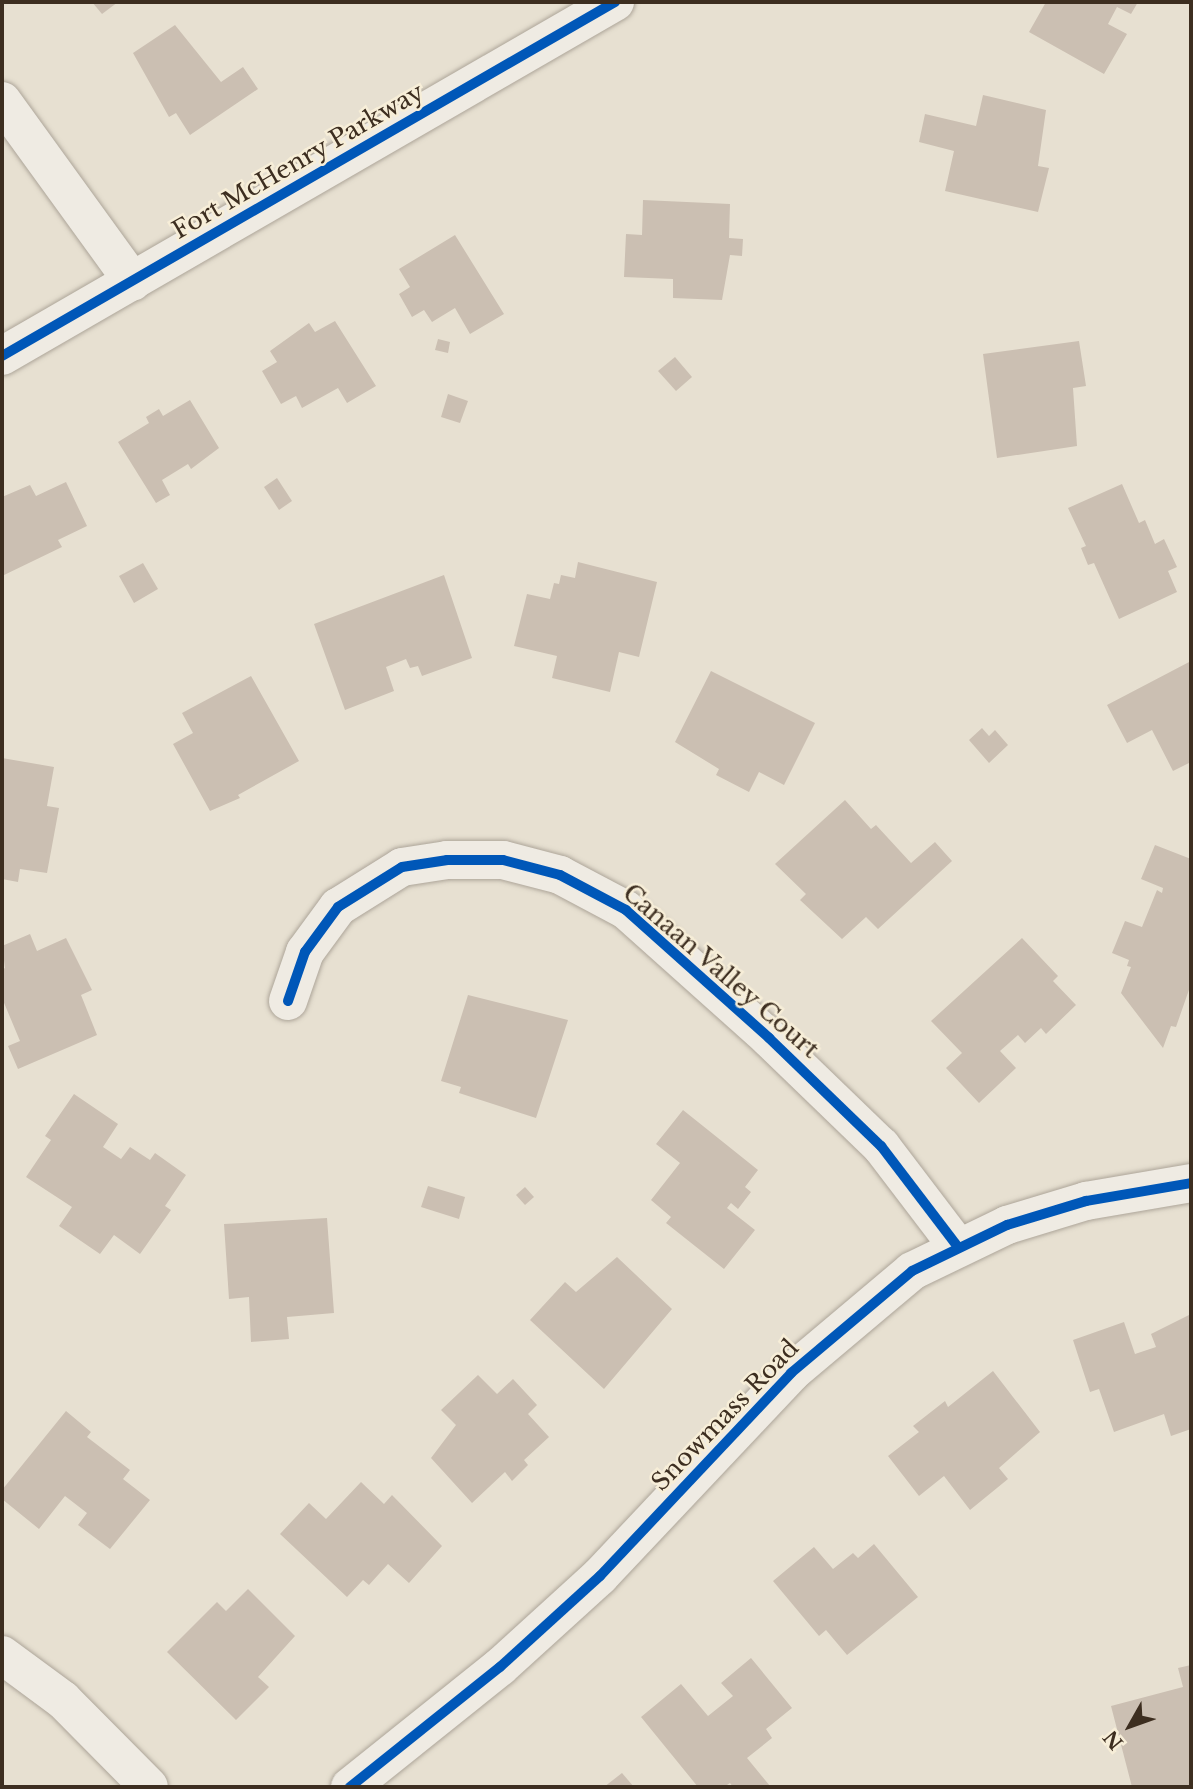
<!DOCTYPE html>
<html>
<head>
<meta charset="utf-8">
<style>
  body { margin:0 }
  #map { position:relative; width:1193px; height:1789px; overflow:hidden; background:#e7e0d1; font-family:"Libre Baskerville",serif }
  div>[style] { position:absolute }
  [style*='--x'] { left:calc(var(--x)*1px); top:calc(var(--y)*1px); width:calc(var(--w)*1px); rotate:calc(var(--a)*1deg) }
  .building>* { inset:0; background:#cbbfb2 }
  .roads { filter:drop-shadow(0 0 2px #ada599) drop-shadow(0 0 2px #ada599) }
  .minor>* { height:38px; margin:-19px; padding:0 19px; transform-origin:19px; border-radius:19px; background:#efebe3 }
  .cycleway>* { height:10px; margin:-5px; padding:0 5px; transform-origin:5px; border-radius:5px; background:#0057b8 }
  span { translate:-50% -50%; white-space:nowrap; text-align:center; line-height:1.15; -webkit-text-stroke:5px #f7eed8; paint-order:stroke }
  .street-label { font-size:24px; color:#3d2e20 }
  .frame { position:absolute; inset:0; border:4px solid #3d2e20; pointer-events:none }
  .north { position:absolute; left:1095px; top:1691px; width:70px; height:70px; -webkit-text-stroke:5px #f7eed8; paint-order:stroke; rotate:230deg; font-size:19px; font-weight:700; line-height:28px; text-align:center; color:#3d2e20 }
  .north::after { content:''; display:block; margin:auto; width:24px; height:32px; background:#3d2e20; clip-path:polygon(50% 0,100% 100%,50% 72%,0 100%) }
</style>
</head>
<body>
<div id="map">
  <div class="building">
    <i style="clip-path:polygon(92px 2px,118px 2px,102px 14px)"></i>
    <i style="clip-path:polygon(1046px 2px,1138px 2px,1131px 14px,1117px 7px,1108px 24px,1127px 34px,1104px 74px,1029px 32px)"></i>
    <i style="clip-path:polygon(175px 25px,221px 82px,243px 67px,258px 89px,190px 135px,176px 113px,169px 117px,133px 53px)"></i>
    <i style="clip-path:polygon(983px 95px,1046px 110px,1038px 166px,1049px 168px,1038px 212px,945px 191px,954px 151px,919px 142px,925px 114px,976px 126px)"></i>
    <i style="clip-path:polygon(643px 200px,730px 204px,729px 238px,743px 239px,742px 256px,730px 255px,722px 300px,673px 298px,673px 279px,624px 277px,626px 234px,642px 235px)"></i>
    <i style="clip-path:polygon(455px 235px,504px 314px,470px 334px,455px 308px,432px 322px,424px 310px,412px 317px,399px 294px,410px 287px,399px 269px)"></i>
    <i style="clip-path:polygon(335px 321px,376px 386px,347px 403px,338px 388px,302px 408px,296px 396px,281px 404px,262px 371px,277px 362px,270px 351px,309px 323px,315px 332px)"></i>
    <i style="clip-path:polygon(438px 339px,450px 342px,448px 353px,435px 350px)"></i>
    <i style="clip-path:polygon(1079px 341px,1086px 386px,1073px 388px,1077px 446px,997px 458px,983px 354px)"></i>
    <i style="clip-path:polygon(675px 357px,692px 377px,676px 391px,658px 371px)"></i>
    <i style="clip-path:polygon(448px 394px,468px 401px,460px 423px,441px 417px)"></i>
    <i style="clip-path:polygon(190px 400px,219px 448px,191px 469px,188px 464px,162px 480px,170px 495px,156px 503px,118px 442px,149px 423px,146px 417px,159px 409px,163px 416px)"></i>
    <i style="clip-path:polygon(277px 478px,292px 501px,279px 510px,264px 487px)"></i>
    <i style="clip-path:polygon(66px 482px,87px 526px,58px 540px,62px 547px,2px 576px,2px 497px,30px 485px,36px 496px)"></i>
    <i style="clip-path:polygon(1122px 484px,1139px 523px,1145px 520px,1155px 544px,1164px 539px,1177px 567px,1168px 571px,1177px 592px,1119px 619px,1094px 563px,1088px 565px,1081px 548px,1086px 546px,1068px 508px)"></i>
    <i style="clip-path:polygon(578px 562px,657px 582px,639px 657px,619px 652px,610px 692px,552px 678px,557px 656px,514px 646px,527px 594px,550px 599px,554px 583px,559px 584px,561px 575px,575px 578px)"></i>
    <i style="clip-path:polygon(143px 563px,158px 589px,134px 603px,119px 576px)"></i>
    <i style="clip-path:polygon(444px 575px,472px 658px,422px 676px,418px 666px,410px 668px,406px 659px,386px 667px,394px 691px,345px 710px,314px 624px)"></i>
    <i style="clip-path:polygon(1191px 661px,1191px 762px,1173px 771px,1152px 730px,1127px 743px,1107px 705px)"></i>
    <i style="clip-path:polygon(711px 671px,815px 723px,784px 785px,759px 772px,749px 792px,716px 775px,719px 769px,675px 742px)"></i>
    <i style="clip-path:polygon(251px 676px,299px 761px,238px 795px,240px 798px,210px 811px,173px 744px,193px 733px,182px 713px)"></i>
    <i style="clip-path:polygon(982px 728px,989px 736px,995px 730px,1008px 745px,989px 763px,969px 740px)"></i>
    <i style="clip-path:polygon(2px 758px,54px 767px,47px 806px,59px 808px,47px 873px,20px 869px,18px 882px,2px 879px)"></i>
    <i style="clip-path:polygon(845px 800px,871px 829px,876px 825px,911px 863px,935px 842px,952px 861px,878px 929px,866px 917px,842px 939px,800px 900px,806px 894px,775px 864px)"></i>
    <i style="clip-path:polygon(1155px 845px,1191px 859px,1191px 984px,1176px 1027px,1171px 1026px,1163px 1048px,1121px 993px,1131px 967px,1127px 966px,1129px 960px,1112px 953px,1125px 921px,1142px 927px,1157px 890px,1162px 893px,1163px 888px,1141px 879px)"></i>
    <i style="clip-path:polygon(30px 934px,37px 951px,66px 938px,92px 990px,81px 995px,97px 1035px,18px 1069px,8px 1046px,20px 1041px,2px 998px,2px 970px,5px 968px,2px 946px)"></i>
    <i style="clip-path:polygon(1022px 938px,1058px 976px,1053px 981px,1076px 1005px,1046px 1034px,1041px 1028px,1025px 1043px,1018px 1035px,1000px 1051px,1016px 1068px,979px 1103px,946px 1068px,962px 1053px,931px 1021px)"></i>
    <i style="clip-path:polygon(468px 995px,568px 1020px,536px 1118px,459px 1093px,461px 1087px,441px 1081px)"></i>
    <i style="clip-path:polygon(74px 1094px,118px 1124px,103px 1147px,121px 1159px,130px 1147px,150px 1160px,155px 1153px,186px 1175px,165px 1206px,171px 1210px,140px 1254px,114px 1235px,100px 1254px,59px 1226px,72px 1207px,26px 1177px,51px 1140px,45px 1136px)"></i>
    <i style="clip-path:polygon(683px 1110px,758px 1170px,745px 1187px,751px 1192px,738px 1209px,731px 1203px,727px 1208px,755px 1230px,724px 1269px,666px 1223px,671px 1217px,651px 1200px,680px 1163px,656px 1144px)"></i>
    <i style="clip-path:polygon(428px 1186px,465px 1197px,459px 1219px,421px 1207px)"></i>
    <i style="clip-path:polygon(525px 1187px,534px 1197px,525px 1205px,516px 1195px)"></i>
    <i style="clip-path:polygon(327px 1218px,334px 1313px,287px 1317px,289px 1339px,251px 1342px,249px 1297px,229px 1299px,224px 1224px)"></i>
    <i style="clip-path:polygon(617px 1257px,672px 1309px,604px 1389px,530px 1320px,565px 1282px,576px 1292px)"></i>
    <i style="clip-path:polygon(1191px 1314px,1191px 1429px,1171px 1436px,1164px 1414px,1114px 1432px,1099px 1389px,1090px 1392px,1073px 1340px,1124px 1322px,1135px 1354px,1156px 1347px,1151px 1334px)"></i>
    <i style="clip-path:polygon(993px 1371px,1040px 1432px,999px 1468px,1008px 1479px,970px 1510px,944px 1476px,919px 1496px,888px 1456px,919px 1432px,913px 1426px,945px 1401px,948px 1407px)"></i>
    <i style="clip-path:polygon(478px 1375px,497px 1394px,513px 1379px,537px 1405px,528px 1414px,549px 1437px,524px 1460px,528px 1465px,512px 1481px,505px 1472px,472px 1503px,431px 1458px,456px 1425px,441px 1410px)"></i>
    <i style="clip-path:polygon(66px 1411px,91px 1432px,87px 1437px,130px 1470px,123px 1479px,150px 1500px,110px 1549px,78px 1525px,87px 1513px,65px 1496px,39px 1529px,2px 1499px,2px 1490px)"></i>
    <i style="clip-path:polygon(361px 1482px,384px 1504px,392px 1495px,442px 1546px,409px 1583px,388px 1564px,369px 1585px,363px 1580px,347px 1597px,280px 1534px,309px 1503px,326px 1519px)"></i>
    <i style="clip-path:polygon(874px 1544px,918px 1597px,847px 1655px,826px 1630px,819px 1636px,773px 1581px,814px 1547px,833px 1569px,853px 1553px,858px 1558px)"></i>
    <i style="clip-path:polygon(248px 1589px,295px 1636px,258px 1677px,269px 1687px,236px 1720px,167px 1652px,217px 1602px,226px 1611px)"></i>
    <i style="clip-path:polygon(751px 1658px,792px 1708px,766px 1729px,772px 1738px,747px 1758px,770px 1786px,733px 1787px,730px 1783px,724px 1787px,698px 1787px,641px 1717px,681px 1684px,708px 1716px,733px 1696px,721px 1683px)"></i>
    <i style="clip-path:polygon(1191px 1665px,1191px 1787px,1132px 1787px,1111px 1706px,1183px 1687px,1178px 1668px)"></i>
    <i style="clip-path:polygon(622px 1773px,634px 1787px,604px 1787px)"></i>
  </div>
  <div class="roads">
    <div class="minor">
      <i style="--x:2;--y:101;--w:223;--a:54.1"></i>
      <i style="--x:2;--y:356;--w:708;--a:-30.01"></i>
      <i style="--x:288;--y:1001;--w:52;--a:-70.9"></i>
      <i style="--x:305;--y:952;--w:56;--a:-53.7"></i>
      <i style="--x:338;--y:907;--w:75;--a:-32"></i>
      <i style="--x:402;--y:867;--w:46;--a:-8.8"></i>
      <i style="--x:447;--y:860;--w:56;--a:0"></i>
      <i style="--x:503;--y:860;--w:59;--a:14.7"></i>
      <i style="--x:560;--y:875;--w:75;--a:27.9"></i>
      <i style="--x:626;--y:910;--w:192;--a:41.8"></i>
      <i style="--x:769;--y:1038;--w:156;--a:44"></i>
      <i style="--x:881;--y:1146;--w:127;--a:52.7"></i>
      <i style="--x:2;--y:1655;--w:76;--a:36.4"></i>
      <i style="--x:63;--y:1700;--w:122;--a:45.3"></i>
      <i style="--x:350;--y:1787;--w:192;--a:-38.7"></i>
      <i style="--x:500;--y:1667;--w:135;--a:-42.3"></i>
      <i style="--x:600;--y:1576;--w:279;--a:-46.7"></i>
      <i style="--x:791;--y:1373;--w:158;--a:-40.1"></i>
      <i style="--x:912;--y:1271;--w:106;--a:-25.8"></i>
      <i style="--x:1007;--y:1225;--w:83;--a:-16.9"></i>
      <i style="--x:1086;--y:1201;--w:107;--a:-9.7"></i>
    </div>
  </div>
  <div class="cycleway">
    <i style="--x:2;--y:356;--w:708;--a:-30.01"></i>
    <i style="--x:288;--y:1001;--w:52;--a:-70.9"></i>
    <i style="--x:305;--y:952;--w:56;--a:-53.7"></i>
    <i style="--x:338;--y:907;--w:75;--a:-32"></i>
    <i style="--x:402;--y:867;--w:46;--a:-8.8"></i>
    <i style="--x:447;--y:860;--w:56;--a:0"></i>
    <i style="--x:503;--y:860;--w:59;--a:14.7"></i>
    <i style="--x:560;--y:875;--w:75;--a:27.9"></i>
    <i style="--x:626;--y:910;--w:192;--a:41.8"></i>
    <i style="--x:769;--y:1038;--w:156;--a:44"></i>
    <i style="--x:881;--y:1146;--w:127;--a:52.7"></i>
    <i style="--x:350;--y:1787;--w:192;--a:-38.7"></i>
    <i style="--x:500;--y:1667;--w:135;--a:-42.3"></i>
    <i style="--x:600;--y:1576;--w:279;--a:-46.7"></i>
    <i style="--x:791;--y:1373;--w:158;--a:-40.1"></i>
    <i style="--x:912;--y:1271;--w:106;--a:-25.8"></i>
    <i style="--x:1007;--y:1225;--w:83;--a:-16.9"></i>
    <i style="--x:1086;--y:1201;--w:107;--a:-9.7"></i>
  </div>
  <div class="street-label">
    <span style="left:298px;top:161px;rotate:-30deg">Fort McHenry Parkway</span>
    <span style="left:721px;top:971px;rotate:41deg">Canaan Valley Court</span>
    <span style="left:725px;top:1415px;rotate:-46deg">Snowmass Road</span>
  </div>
  <div class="frame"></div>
  <div class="north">N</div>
</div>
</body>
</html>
